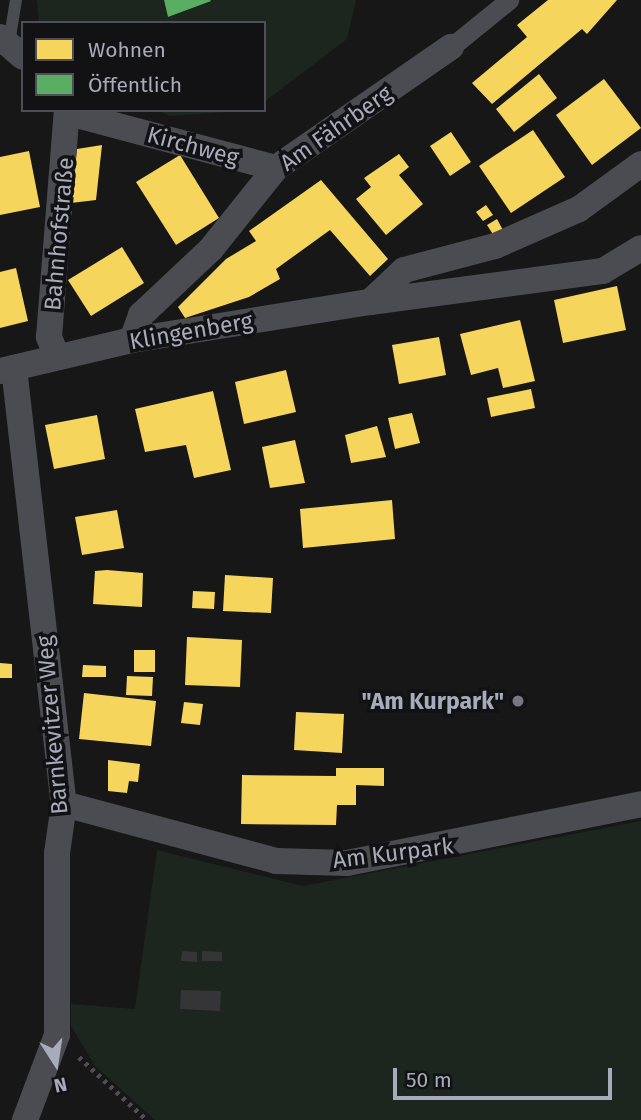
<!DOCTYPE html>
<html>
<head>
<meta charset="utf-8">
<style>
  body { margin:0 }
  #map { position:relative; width:641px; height:1120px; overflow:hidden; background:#171718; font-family:"Fira Sans",sans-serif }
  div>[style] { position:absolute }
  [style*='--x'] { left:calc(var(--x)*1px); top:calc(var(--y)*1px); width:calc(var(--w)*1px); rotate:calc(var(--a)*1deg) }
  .green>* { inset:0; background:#1d251f }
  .homes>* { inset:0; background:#f6d55c }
  .public>* { inset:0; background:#5aae61 }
  .building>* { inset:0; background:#353537 }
  .path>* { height:4.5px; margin-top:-2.25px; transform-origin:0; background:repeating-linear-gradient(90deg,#4d4d52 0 3.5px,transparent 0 8.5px) }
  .service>* { height:12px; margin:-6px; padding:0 6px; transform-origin:6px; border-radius:6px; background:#4b4c51 }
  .pedestrian>* { height:19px; margin:-9.5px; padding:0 9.5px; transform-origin:9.5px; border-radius:9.5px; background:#4b4c51 }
  .minor>* { height:26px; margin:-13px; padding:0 13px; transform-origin:13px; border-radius:13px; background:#4b4c51 }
  .dots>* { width:19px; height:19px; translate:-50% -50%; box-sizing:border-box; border:4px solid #121114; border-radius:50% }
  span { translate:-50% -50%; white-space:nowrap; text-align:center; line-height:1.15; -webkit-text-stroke:7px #121114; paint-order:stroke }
  .street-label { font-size:23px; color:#a8abb9 }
  .poi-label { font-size:23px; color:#a8abb9; font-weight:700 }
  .right { translate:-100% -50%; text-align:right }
  .legend { position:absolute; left:21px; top:21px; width:245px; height:91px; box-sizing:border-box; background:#121114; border:2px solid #4e4f56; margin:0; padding:9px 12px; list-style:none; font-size:21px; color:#a8abb9 }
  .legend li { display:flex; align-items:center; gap:14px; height:35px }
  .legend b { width:35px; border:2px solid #4e4f56 }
  .north { position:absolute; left:21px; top:1029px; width:70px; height:70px; -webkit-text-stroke:5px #121114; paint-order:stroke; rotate:168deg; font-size:19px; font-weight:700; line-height:28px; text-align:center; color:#a8abb9 }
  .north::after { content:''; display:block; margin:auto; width:24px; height:32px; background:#a8abb9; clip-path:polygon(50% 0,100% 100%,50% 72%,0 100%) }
  .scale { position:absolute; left:393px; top:1068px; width:219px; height:32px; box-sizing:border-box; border:4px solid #a8abb9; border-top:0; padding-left:9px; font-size:21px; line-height:24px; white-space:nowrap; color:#a8abb9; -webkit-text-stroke:5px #121114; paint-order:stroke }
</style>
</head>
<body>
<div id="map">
  <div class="green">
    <i style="clip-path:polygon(37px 0,164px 0,168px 17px,209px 0,356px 0,347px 39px,264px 102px,264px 23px,39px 23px)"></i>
    <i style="clip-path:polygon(157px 110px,254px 110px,170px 116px)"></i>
    <i style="clip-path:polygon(641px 821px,641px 1120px,155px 1120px,95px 1066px,71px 1026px,71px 1004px,135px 1009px,157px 850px,303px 886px)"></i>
  </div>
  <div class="homes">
    <i style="clip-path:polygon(548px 0,617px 0,587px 34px,582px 29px,492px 104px,472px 83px,527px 37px,517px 25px)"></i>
    <i style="clip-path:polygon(539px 74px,557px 98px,514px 132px,496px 109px)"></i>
    <i style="clip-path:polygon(604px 79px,641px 128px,592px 165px,556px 115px)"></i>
    <i style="clip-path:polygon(533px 130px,565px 177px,511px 213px,479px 166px)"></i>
    <i style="clip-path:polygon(451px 132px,471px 162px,450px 176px,430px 146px)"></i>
    <i style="clip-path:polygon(102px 145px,96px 200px,71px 203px,77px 149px)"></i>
    <i style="clip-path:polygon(29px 151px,40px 207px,0 215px,0 157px)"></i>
    <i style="clip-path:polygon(399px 154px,409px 167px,399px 175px,423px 204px,386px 235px,356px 199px,371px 187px,364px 178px)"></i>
    <i style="clip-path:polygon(180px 155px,219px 218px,176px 245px,136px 182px)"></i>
    <i style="clip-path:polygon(321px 180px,388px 259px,370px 276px,330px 230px,276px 269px,280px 279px,249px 297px,185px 318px,178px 307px,226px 259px,256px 241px,249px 231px)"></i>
    <i style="clip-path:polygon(486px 205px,493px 215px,483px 221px,476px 212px)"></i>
    <i style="clip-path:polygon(497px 219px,505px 234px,496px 239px,487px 225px)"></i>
    <i style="clip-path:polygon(122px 247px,144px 283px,91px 316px,68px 280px)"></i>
    <i style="clip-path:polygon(16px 268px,28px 321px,0 328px,0 272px)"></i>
    <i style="clip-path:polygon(617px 286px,626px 330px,563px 343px,554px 300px)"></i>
    <i style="clip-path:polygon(520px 320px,535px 381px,503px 388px,498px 368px,471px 375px,460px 334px)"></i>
    <i style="clip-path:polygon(439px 337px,446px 375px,399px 384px,392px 345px)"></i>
    <i style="clip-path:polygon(286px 370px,296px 412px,244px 424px,235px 382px)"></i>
    <i style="clip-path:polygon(531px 389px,535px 408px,491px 417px,487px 398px)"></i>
    <i style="clip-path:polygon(213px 391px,231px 470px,194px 478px,186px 445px,145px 452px,135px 409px)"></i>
    <i style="clip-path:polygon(412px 413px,420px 443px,395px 449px,388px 418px)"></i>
    <i style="clip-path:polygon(97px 415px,105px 459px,54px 469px,45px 425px)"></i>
    <i style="clip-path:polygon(377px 426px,386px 457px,351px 463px,345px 435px)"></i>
    <i style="clip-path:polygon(295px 440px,305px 483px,270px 488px,262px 447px)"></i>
    <i style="clip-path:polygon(392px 500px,395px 539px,303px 548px,300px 509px)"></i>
    <i style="clip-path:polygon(117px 510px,124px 548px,82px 555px,75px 517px)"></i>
    <i style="clip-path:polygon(107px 570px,143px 573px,142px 607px,93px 604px,95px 571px)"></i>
    <i style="clip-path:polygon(225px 575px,273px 578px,271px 613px,223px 611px)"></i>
    <i style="clip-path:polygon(193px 591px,215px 592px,214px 609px,192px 608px)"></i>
    <i style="clip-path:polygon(187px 637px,242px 640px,240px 687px,185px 685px)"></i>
    <i style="clip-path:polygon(134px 650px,155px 650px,155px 672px,134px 672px)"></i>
    <i style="clip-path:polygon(0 663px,12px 664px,12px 678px,0 678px)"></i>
    <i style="clip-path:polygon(83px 665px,106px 666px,106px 677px,82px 677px)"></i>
    <i style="clip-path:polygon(127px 676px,153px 677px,152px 696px,126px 695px)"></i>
    <i style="clip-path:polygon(84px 693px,156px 701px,151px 746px,79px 739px)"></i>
    <i style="clip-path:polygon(184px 702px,203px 704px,200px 725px,181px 723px)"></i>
    <i style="clip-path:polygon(296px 712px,344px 714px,342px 753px,294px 750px)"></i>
    <i style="clip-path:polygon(108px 760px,140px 764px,138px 782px,129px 781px,127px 793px,108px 791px)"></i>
    <i style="clip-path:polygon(336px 768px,384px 768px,384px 786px,356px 785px,356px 805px,337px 805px,336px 825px,241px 824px,242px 775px,336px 776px)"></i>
  </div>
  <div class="public">
    <i style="clip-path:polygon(164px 0,210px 0,211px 1px,168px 17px)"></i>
  </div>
  <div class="building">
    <i style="clip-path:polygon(182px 951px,197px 952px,197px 962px,181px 961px)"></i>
    <i style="clip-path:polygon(202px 951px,222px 952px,222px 961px,202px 961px)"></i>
    <i style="clip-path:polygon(181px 990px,221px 991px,220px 1011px,180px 1009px)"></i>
  </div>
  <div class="path">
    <i style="--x:79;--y:1057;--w:93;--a:42.8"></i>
  </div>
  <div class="service">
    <i style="--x:9;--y:43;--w:44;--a:-80.8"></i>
  </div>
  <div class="pedestrian">
    <i style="--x:451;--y:47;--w:75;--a:-39"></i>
  </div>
  <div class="minor">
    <i style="--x:0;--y:37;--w:30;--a:41"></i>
    <i style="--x:69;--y:113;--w:214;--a:14.9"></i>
    <i style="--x:641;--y:164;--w:77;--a:144"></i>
    <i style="--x:579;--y:209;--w:92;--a:156.2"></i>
    <i style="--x:495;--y:246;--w:94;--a:165.2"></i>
    <i style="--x:404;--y:270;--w:47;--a:136.7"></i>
    <i style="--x:370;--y:302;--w:235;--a:-7.6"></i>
    <i style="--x:603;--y:271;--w:44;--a:-31.2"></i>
    <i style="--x:132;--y:340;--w:27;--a:-70"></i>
    <i style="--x:141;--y:315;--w:96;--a:-43.3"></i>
    <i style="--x:211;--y:249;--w:104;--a:-51.3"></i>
    <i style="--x:276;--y:168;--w:213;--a:-34.7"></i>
    <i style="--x:57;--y:357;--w:22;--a:-112"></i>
    <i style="--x:49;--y:337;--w:228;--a:-85.5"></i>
    <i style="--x:14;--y:368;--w:439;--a:83.5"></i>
    <i style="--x:64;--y:804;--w:49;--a:98.1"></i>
    <i style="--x:57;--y:853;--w:182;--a:90"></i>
    <i style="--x:57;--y:1035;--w:91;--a:110.6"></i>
    <i style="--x:0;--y:371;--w:136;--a:-13.2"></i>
    <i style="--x:132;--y:340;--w:241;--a:-9.1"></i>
    <i style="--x:64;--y:804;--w:220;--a:15"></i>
    <i style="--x:276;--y:861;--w:71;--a:1.6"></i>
    <i style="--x:347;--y:863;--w:300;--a:-11.3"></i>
  </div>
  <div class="dots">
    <i style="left:518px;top:701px;background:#757781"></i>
  </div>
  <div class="street-label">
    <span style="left:336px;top:128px;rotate:-35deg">Am Fährberg</span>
    <span style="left:193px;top:146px;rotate:15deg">Kirchweg</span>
    <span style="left:59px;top:234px;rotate:-85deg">Bahnhofstraße</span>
    <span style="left:191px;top:331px;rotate:-10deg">Klingenberg</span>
    <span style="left:52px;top:725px;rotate:-95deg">Barnkevitzer Weg</span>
    <span style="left:393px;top:853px;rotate:-7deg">Am Kurpark</span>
  </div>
  <div class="poi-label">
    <span class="right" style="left:504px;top:701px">"Am Kurpark"</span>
  </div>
  <ul class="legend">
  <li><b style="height:19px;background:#f6d55c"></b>Wohnen</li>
  <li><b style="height:19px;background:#5aae61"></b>Öffentlich</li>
  </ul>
  <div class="north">N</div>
  <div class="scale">50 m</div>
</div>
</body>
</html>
